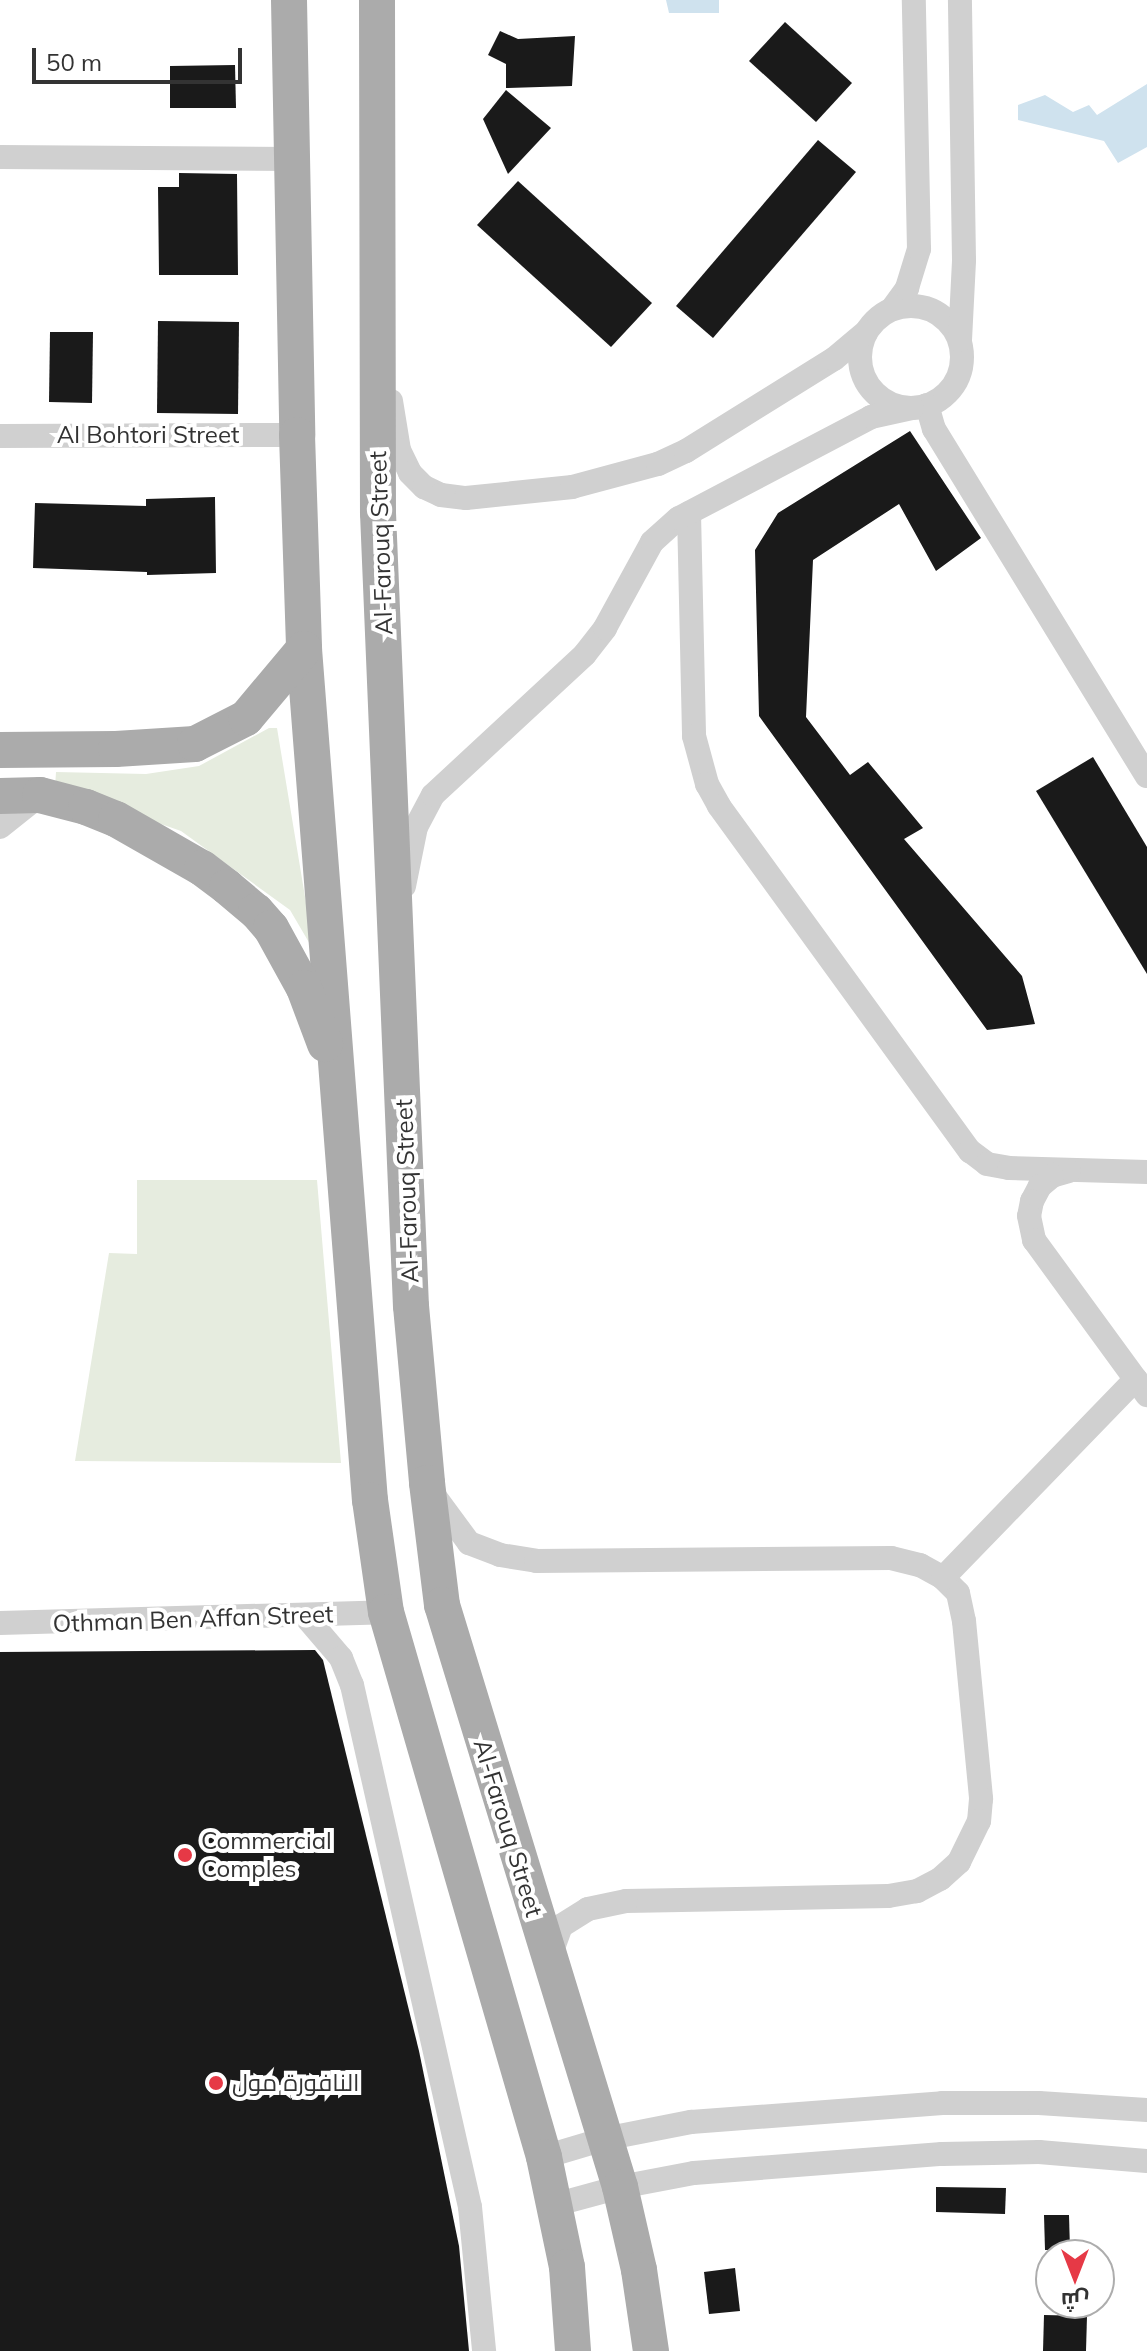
<!DOCTYPE html>
<html>
<head>
<meta charset="utf-8">
<style>
  body { margin:0 }
  #map { position:relative; width:1147px; height:2351px; overflow:hidden; background:#fff; font-family:Mulish,Cairo,sans-serif }
  div>[style] { position:absolute }
  [style*='--x'] { left:calc(var(--x)*1px); top:calc(var(--y)*1px); width:calc(var(--w)*1px); rotate:calc(var(--a)*1deg) }
  .green>* { inset:0; background:#e6ecdf }
  .water>* { inset:0; background:#cfe2ee }
  .building>* { inset:0; background:#1a1a1a }
  .street>* { height:24px; margin:-12px; padding:0 12px; transform-origin:12px; border-radius:12px; background:#d0d0d0 }
  .street>.ring { margin:-12px; padding:0; box-sizing:content-box; background:none; border:24px solid #d0d0d0; border-radius:50% }
  .primary>* { height:36px; margin:-18px; padding:0 18px; transform-origin:18px; border-radius:18px; background:#ababab }
  .dots>* { width:22px; height:22px; translate:-50% -50%; box-sizing:border-box; border:4px solid #fff; border-radius:50% }
  span { translate:-50% -50%; white-space:nowrap; text-align:center; line-height:1.15; -webkit-text-stroke:8px #fff; paint-order:stroke }
  .street-label { font-size:24px; color:#333 }
  .poi-label { font-size:24px; color:#333 }
  .left { translate:0 -50%; text-align:left }
  .north { position:absolute; left:1035px; top:2239px; width:80px; height:80px; box-sizing:border-box; background:#fff; border:2px solid #adadad; border-radius:50%; rotate:180deg; font-size:22px; font-weight:700; line-height:32px; text-align:center; color:#333 }
  .north::after { content:''; display:block; margin:auto; width:28px; height:36px; background:#e63946; clip-path:polygon(50% 0,100% 100%,50% 72%,0 100%) }
  .scale { position:absolute; left:32px; top:48px; width:210px; height:36px; box-sizing:border-box; border:4px solid #333; border-top:0; padding-left:10px; font-size:24px; line-height:28px; white-space:nowrap; color:#333; -webkit-text-stroke:6px #fff; paint-order:stroke }
</style>
</head>
<body>
<div id="map">
  <div class="green">
    <i style="clip-path:polygon(269px 728px,277px 728px,314px 951px,290px 910px,181px 831px,55px 787px,56px 772px,146px 774px,199px 766px)"></i>
    <i style="clip-path:polygon(137px 1180px,317px 1180px,341px 1463px,75px 1461px,109px 1253px,137px 1254px)"></i>
  </div>
  <div class="water">
    <i style="clip-path:polygon(666px 0,719px 0,719px 13px,669px 13px)"></i>
    <i style="clip-path:polygon(1147px 84px,1147px 147px,1118px 163px,1104px 141px,1018px 120px,1018px 105px,1045px 95px,1073px 112px,1089px 105px,1097px 115px)"></i>
  </div>
  <div class="building">
    <i style="clip-path:polygon(785px 22px,852px 83px,816px 122px,749px 61px)"></i>
    <i style="clip-path:polygon(500px 31px,518px 39px,575px 36px,572px 86px,506px 88px,506px 64px,488px 55px)"></i>
    <i style="clip-path:polygon(235px 65px,236px 108px,170px 108px,170px 66px)"></i>
    <i style="clip-path:polygon(506px 90px,551px 128px,508px 174px,483px 119px)"></i>
    <i style="clip-path:polygon(818px 140px,856px 172px,713px 338px,676px 306px)"></i>
    <i style="clip-path:polygon(179px 173px,237px 174px,238px 275px,159px 275px,158px 187px,179px 187px)"></i>
    <i style="clip-path:polygon(518px 181px,652px 303px,611px 347px,477px 225px)"></i>
    <i style="clip-path:polygon(158px 321px,239px 322px,238px 414px,157px 413px)"></i>
    <i style="clip-path:polygon(50px 332px,93px 332px,92px 403px,49px 402px)"></i>
    <i style="clip-path:polygon(910px 431px,981px 538px,936px 571px,899px 504px,813px 560px,806px 717px,850px 775px,868px 762px,923px 828px,904px 839px,1022px 976px,1035px 1024px,987px 1030px,759px 716px,755px 550px,778px 513px)"></i>
    <i style="clip-path:polygon(215px 497px,216px 573px,147px 575px,147px 572px,33px 568px,35px 503px,146px 506px,146px 499px)"></i>
    <i style="clip-path:polygon(1093px 757px,1147px 847px,1147px 974px,1036px 791px)"></i>
    <i style="clip-path:polygon(315px 1650px,323px 1660px,419px 2051px,459px 2246px,469px 2351px,0 2351px,0 1652px)"></i>
    <i style="clip-path:polygon(936px 2187px,1006px 2188px,1005px 2214px,936px 2212px)"></i>
    <i style="clip-path:polygon(1044px 2215px,1069px 2215px,1070px 2250px,1045px 2250px)"></i>
    <i style="clip-path:polygon(735px 2268px,740px 2311px,709px 2314px,704px 2272px)"></i>
    <i style="clip-path:polygon(1044px 2315px,1087px 2316px,1086px 2351px,1043px 2351px)"></i>
  </div>
  <div class="street">
    <i style="--x:0;--y:157;--w:294;--a:0.4"></i>
    <i class="ring" style="left:860px;top:306px;width:78px;height:78px"></i>
    <i style="--x:892;--y:309;--w:26;--a:-54"></i>
    <i style="--x:907;--y:288;--w:41;--a:-72.9"></i>
    <i style="--x:919;--y:249;--w:249;--a:-91.2"></i>
    <i style="--x:960;--y:340;--w:80;--a:-87.1"></i>
    <i style="--x:964;--y:260;--w:260;--a:-90.9"></i>
    <i style="--x:391;--y:401;--w:50;--a:80.7"></i>
    <i style="--x:399;--y:450;--w:25;--a:64"></i>
    <i style="--x:410;--y:473;--w:20;--a:45"></i>
    <i style="--x:424;--y:487;--w:19;--a:25"></i>
    <i style="--x:441;--y:495;--w:25;--a:7"></i>
    <i style="--x:466;--y:498;--w:107;--a:-5.9"></i>
    <i style="--x:572;--y:487;--w:89;--a:-15"></i>
    <i style="--x:658;--y:464;--w:31;--a:-25"></i>
    <i style="--x:686;--y:451;--w:174;--a:-31.9"></i>
    <i style="--x:834;--y:359;--w:42;--a:-40.2"></i>
    <i style="--x:927;--y:405;--w:25;--a:74"></i>
    <i style="--x:934;--y:429;--w:407;--a:58.5"></i>
    <i style="--x:0;--y:436;--w:297;--a:-0.2"></i>
    <i style="--x:689;--y:513;--w:223;--a:88.7"></i>
    <i style="--x:694;--y:736;--w:50;--a:74.8"></i>
    <i style="--x:707;--y:784;--w:25;--a:61"></i>
    <i style="--x:719;--y:806;--w:427;--a:54"></i>
    <i style="--x:970;--y:1151;--w:21;--a:37"></i>
    <i style="--x:987;--y:1164;--w:22;--a:10"></i>
    <i style="--x:1009;--y:1168;--w:138;--a:1.7"></i>
    <i style="--x:0;--y:827;--w:51;--a:-38.7"></i>
    <i style="--x:404;--y:886;--w:60;--a:-78.5"></i>
    <i style="--x:416;--y:827;--w:36;--a:-62"></i>
    <i style="--x:433;--y:795;--w:207;--a:-42.8"></i>
    <i style="--x:585;--y:654;--w:33;--a:-52"></i>
    <i style="--x:605;--y:628;--w:98;--a:-61.3"></i>
    <i style="--x:652;--y:542;--w:36;--a:-42"></i>
    <i style="--x:679;--y:518;--w:217;--a:-27.7"></i>
    <i style="--x:871;--y:417;--w:42;--a:-12.4"></i>
    <i style="--x:1069;--y:1171;--w:18;--a:164"></i>
    <i style="--x:1052;--y:1176;--w:16;--a:140"></i>
    <i style="--x:1040;--y:1186;--w:17;--a:118"></i>
    <i style="--x:1032;--y:1201;--w:15;--a:101"></i>
    <i style="--x:1029;--y:1216;--w:25;--a:78"></i>
    <i style="--x:1034;--y:1240;--w:192;--a:53.9"></i>
    <i style="--x:433;--y:1494;--w:61;--a:53.7"></i>
    <i style="--x:469;--y:1543;--w:33;--a:21"></i>
    <i style="--x:500;--y:1555;--w:36;--a:9"></i>
    <i style="--x:536;--y:1561;--w:355;--a:-0.5"></i>
    <i style="--x:891;--y:1558;--w:30;--a:14"></i>
    <i style="--x:920;--y:1565;--w:26;--a:29"></i>
    <i style="--x:943;--y:1578;--w:21;--a:45"></i>
    <i style="--x:958;--y:1593;--w:29;--a:78"></i>
    <i style="--x:964;--y:1621;--w:179;--a:84.5"></i>
    <i style="--x:981;--y:1799;--w:22;--a:95"></i>
    <i style="--x:979;--y:1821;--w:46;--a:116"></i>
    <i style="--x:959;--y:1862;--w:25;--a:138"></i>
    <i style="--x:940;--y:1879;--w:26;--a:152"></i>
    <i style="--x:917;--y:1891;--w:29;--a:170"></i>
    <i style="--x:888;--y:1896;--w:262;--a:178.9"></i>
    <i style="--x:626;--y:1901;--w:39;--a:168"></i>
    <i style="--x:588;--y:1909;--w:32;--a:148"></i>
    <i style="--x:561;--y:1926;--w:35;--a:110"></i>
    <i style="--x:943;--y:1578;--w:277;--a:-45.9"></i>
    <i style="--x:306;--y:1617;--w:54;--a:49.5"></i>
    <i style="--x:341;--y:1658;--w:29;--a:68"></i>
    <i style="--x:352;--y:1685;--w:535;--a:77.26"></i>
    <i style="--x:470;--y:2207;--w:145;--a:84.4"></i>
    <i style="--x:0;--y:1623;--w:386;--a:-1.6"></i>
    <i style="--x:544;--y:2157;--w:63;--a:-16.7"></i>
    <i style="--x:604;--y:2139;--w:89;--a:-11.1"></i>
    <i style="--x:691;--y:2122;--w:252;--a:-4.3"></i>
    <i style="--x:942;--y:2103;--w:97;--a:0"></i>
    <i style="--x:1039;--y:2103;--w:108;--a:3.7"></i>
    <i style="--x:554;--y:2205;--w:68;--a:-15.3"></i>
    <i style="--x:620;--y:2187;--w:75;--a:-10.7"></i>
    <i style="--x:694;--y:2173;--w:249;--a:-4.4"></i>
    <i style="--x:942;--y:2154;--w:97;--a:-1.2"></i>
    <i style="--x:1039;--y:2152;--w:108;--a:4.8"></i>
  </div>
  <div class="primary">
    <i style="--x:289;--y:0;--w:435;--a:88.9"></i>
    <i style="--x:297;--y:435;--w:214;--a:88.1"></i>
    <i style="--x:304;--y:649;--w:854;--a:85.57"></i>
    <i style="--x:370;--y:1500;--w:113;--a:81.9"></i>
    <i style="--x:386;--y:1612;--w:567;--a:73.83"></i>
    <i style="--x:544;--y:2157;--w:112;--a:78.2"></i>
    <i style="--x:567;--y:2267;--w:84;--a:85.9"></i>
    <i style="--x:377;--y:0;--w:513;--a:89.89"></i>
    <i style="--x:378;--y:513;--w:794;--a:87.62"></i>
    <i style="--x:411;--y:1306;--w:178;--a:84.8"></i>
    <i style="--x:427;--y:1483;--w:123;--a:83"></i>
    <i style="--x:442;--y:1605;--w:609;--a:72.99"></i>
    <i style="--x:620;--y:2187;--w:85;--a:77.1"></i>
    <i style="--x:639;--y:2270;--w:82;--a:81.6"></i>
    <i style="--x:0;--y:750;--w:116;--a:-0.5"></i>
    <i style="--x:116;--y:749;--w:79;--a:-3.6"></i>
    <i style="--x:195;--y:744;--w:57;--a:-27"></i>
    <i style="--x:246;--y:718;--w:90;--a:-50"></i>
    <i style="--x:0;--y:796;--w:40;--a:-1.4"></i>
    <i style="--x:40;--y:795;--w:48;--a:14.6"></i>
    <i style="--x:86;--y:807;--w:32;--a:22"></i>
    <i style="--x:116;--y:819;--w:99;--a:29.7"></i>
    <i style="--x:202;--y:868;--w:31;--a:37"></i>
    <i style="--x:227;--y:887;--w:38;--a:40"></i>
    <i style="--x:256;--y:911;--w:23;--a:49"></i>
    <i style="--x:271;--y:928;--w:68;--a:61.2"></i>
    <i style="--x:304;--y:988;--w:60;--a:69.4"></i>
  </div>
  <div class="dots">
    <i style="left:185px;top:1855px;background:#e63946"></i>
    <i style="left:216px;top:2083px;background:#e63946"></i>
  </div>
  <div class="street-label">
    <span style="left:148px;top:435px">Al Bohtori Street</span>
    <span style="left:381px;top:543px;rotate:-92deg">Al-Farouq Street</span>
    <span style="left:407px;top:1191px;rotate:-92deg">Al-Farouq Street</span>
    <span style="left:193px;top:1619px;rotate:-2deg">Othman Ben Affan Street</span>
    <span style="left:508px;top:1828px;rotate:73deg">Al-Farouq Street</span>
  </div>
  <div class="poi-label">
    <span class="left" style="left:201px;top:1855px">Commercial<br>Comples</span>
    <span class="left" style="left:232px;top:2083px">النافورة مول</span>
  </div>
  <div class="north">ش</div>
  <div class="scale">50 m</div>
</div>
</body>
</html>
